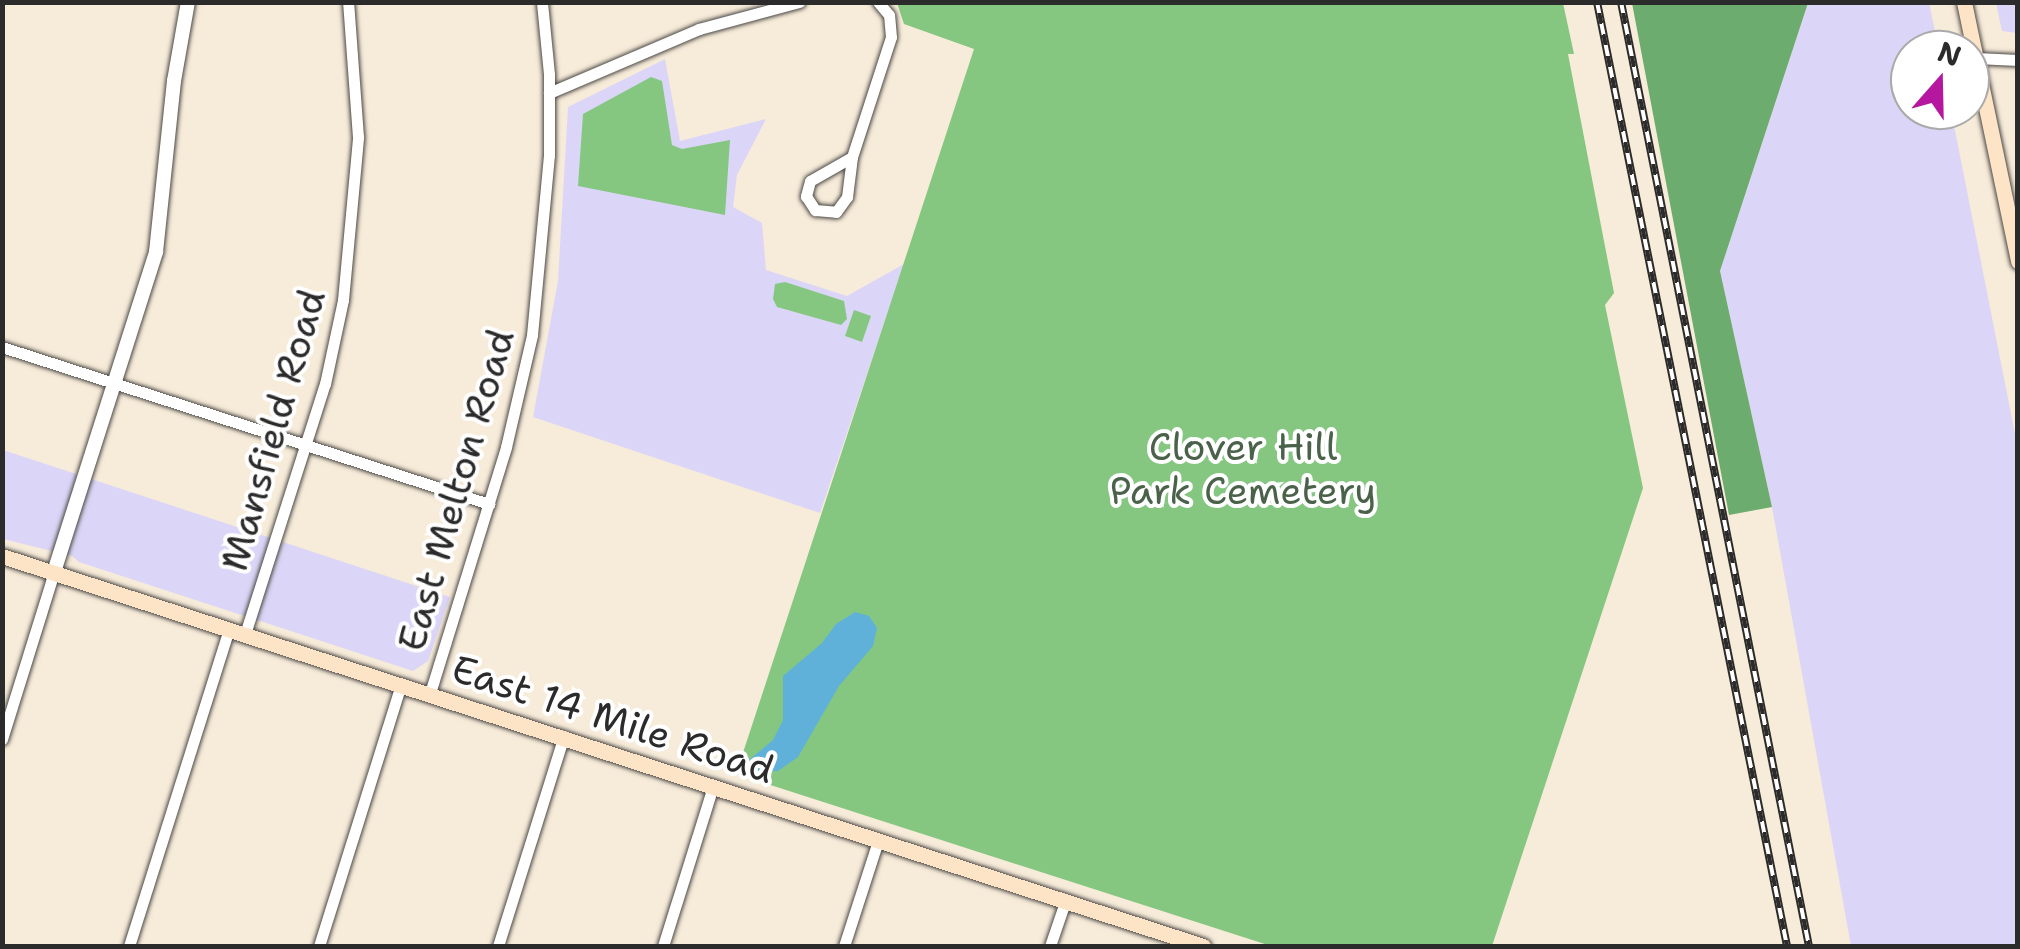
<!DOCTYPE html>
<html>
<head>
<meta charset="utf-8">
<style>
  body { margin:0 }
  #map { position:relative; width:2020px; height:949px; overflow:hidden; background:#f7ebd9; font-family:"Shantell Sans",sans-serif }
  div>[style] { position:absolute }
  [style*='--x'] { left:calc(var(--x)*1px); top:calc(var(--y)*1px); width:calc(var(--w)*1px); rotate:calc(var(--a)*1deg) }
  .built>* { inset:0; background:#dbd6f7 }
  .green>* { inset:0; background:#85c780 }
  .forest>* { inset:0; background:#6cac6e }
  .water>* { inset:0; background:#5fb1da }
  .roads { filter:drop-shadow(0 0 2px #4a4845) drop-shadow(0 0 2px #4a4845) }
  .minor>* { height:11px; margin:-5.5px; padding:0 5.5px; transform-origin:5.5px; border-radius:5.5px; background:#fff }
  .tertiary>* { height:14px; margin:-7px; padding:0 7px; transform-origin:7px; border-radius:7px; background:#fff }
  .secondary>* { height:15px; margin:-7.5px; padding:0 7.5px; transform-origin:7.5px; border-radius:7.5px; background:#fee4c6 }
  .rail>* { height:8px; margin-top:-4px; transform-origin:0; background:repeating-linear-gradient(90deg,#fff 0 11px,#2b2b2b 0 22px); box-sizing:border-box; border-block:2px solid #2b2b2b }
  span { translate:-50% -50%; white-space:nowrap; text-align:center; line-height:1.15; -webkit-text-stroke:8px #fff; paint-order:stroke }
  .street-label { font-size:38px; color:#2b2b2b }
  .park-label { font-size:38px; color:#4a6249 }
  .frame { position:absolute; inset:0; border:5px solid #2b2b2b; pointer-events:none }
  .north { position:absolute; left:1890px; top:30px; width:100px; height:100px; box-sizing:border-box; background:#fff; border:2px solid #aaa; border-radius:50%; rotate:20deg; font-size:28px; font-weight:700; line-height:40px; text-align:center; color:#2b2b2b }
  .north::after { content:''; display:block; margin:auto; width:35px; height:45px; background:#b5179e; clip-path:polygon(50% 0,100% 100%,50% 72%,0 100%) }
</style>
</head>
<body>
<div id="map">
  <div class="built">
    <i style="clip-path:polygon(1808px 3px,1929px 3px,1939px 50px,1910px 50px,1910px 110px,1951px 110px,2017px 444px,2017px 946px,1851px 946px,1772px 507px,1720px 271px)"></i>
    <i style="clip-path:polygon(1996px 3px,2017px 3px,2017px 33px,2002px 31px)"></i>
    <i style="clip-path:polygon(665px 59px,680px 141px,766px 119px,737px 175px,733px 207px,762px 223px,766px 270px,847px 296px,904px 264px,820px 513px,533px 417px,558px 281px,568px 107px)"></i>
    <i style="clip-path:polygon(3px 450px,450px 597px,428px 661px,413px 671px,79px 562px,72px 556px,3px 539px)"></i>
  </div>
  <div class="green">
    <i style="clip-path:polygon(897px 3px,1563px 3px,1574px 54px,1568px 54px,1614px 293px,1605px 305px,1643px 488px,1492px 946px,1271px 946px,736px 774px,974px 49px,904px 24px)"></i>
    <i style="clip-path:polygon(651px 77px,662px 81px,672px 145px,682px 149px,730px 140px,725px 215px,578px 186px,583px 114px)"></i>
    <i style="clip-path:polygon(785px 282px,844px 301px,847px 319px,841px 325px,777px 307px,773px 299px,775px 284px)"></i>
    <i style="clip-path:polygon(854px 310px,871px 316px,862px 342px,845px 336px)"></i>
  </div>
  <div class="forest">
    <i style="clip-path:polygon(1632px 3px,1808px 3px,1720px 271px,1772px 507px,1729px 515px)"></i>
  </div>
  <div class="water">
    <i style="clip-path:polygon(855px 612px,869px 616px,877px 628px,873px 646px,839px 686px,798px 757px,778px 771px,757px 772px,748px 766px,749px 760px,773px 740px,783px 720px,783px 676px,822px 643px,836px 624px)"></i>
  </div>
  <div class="roads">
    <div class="minor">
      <i style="--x:1976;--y:58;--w:42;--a:2.7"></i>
      <i style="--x:549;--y:93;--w:163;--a:-23.1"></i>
      <i style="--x:699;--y:29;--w:104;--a:-15.1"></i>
      <i style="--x:852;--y:157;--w:48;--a:150.3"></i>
      <i style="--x:810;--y:181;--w:16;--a:105"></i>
      <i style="--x:806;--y:196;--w:17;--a:57"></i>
      <i style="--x:815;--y:210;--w:21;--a:5"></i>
      <i style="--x:836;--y:212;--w:19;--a:-54"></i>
      <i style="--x:847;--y:197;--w:40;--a:-82.9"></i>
      <i style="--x:852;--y:157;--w:126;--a:-72"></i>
      <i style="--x:891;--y:37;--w:22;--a:-95"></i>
      <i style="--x:889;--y:15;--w:17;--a:-130"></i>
      <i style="--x:2;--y:347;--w:512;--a:17.87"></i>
      <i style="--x:245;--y:634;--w:262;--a:-72.3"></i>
      <i style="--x:325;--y:384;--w:86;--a:-77.9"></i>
      <i style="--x:343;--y:300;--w:164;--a:-84.7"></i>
      <i style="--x:358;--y:137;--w:135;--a:-94.2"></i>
      <i style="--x:430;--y:693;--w:257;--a:-72.8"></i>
      <i style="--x:506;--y:447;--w:115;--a:-76.9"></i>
      <i style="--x:532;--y:335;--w:181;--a:-84.6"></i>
      <i style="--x:549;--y:155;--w:81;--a:-90"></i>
      <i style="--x:549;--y:74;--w:72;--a:-95.6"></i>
      <i style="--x:2;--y:739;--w:175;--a:-72.7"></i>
      <i style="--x:129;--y:946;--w:332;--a:-72.5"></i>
      <i style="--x:319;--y:946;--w:275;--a:-72.6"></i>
      <i style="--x:498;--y:946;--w:220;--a:-72.6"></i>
      <i style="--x:663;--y:946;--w:168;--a:-72.6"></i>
      <i style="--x:844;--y:946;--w:110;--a:-72.1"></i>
      <i style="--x:1050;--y:946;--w:46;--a:-71.2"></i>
    </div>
    <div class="tertiary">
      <i style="--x:54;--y:572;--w:336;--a:-72.3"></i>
      <i style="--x:156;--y:252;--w:172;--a:-84"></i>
      <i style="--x:174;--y:81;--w:80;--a:-80"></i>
    </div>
    <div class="secondary">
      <i style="--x:1964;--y:2;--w:265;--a:78.2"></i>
      <i style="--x:2;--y:556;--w:1263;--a:17.99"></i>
    </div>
  </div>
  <div class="rail">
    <i style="--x:1597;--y:2;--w:963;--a:78.62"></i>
    <i style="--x:1621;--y:2;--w:963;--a:78.74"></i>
  </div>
  <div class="street-label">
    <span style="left:273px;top:430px;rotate:-74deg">Mansfield Road</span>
    <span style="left:456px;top:490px;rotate:-74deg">East Melton Road</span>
    <span style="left:613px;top:719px;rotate:18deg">East 14 Mile Road</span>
  </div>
  <div class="park-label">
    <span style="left:1243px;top:469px">Clover Hill<br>Park Cemetery</span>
  </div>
  <div class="frame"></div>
  <div class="north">N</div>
</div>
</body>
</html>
